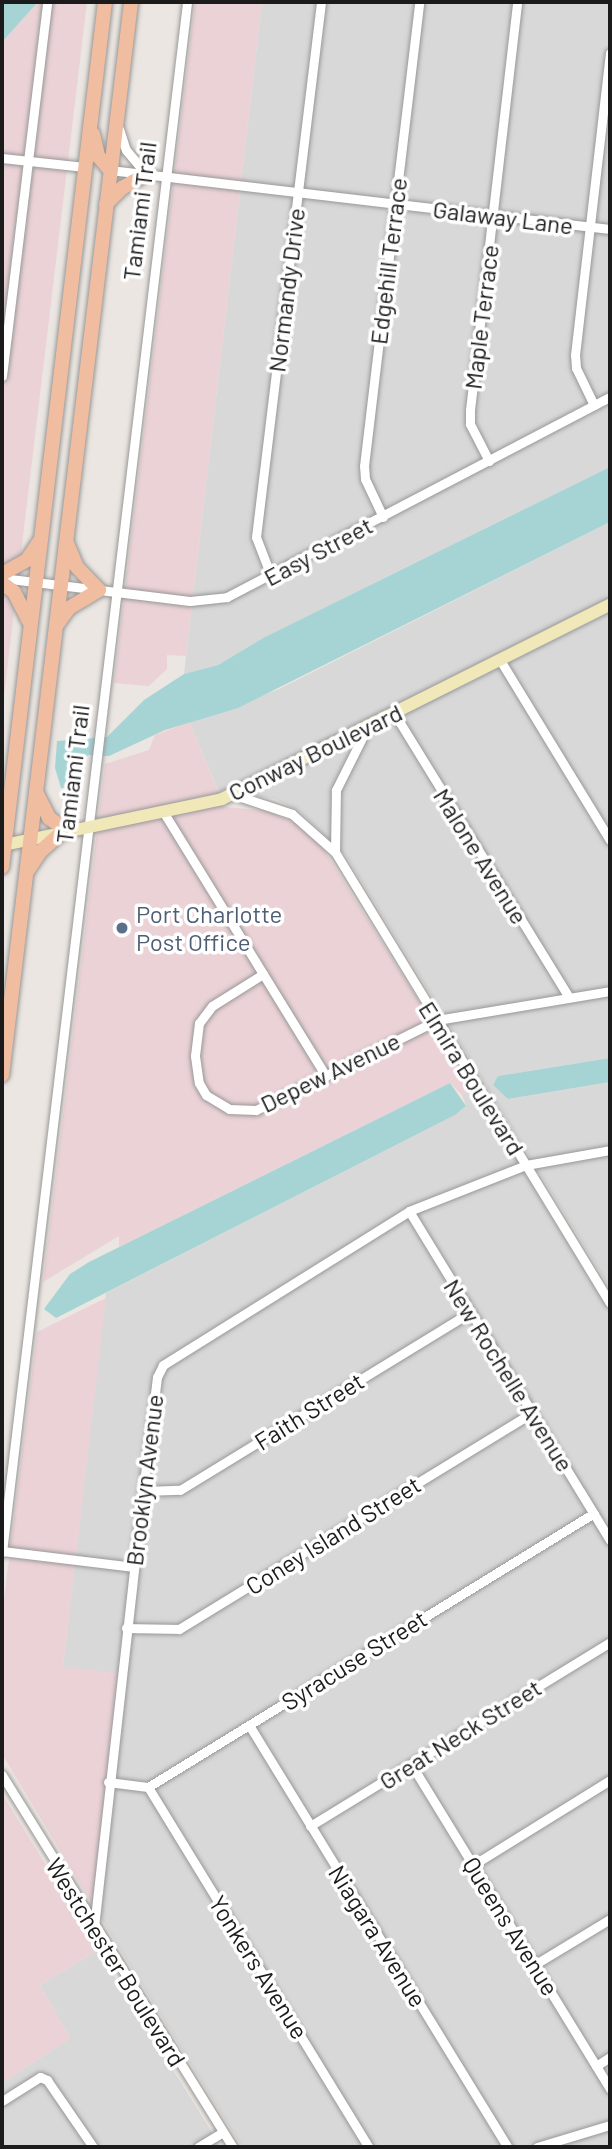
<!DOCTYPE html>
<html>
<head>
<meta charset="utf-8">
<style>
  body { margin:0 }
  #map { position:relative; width:612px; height:2149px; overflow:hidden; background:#ebe6e1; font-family:Barlow,sans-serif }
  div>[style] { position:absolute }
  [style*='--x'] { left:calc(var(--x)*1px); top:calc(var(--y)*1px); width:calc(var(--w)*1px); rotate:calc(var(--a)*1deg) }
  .residential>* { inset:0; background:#d9d8d8 }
  .commercial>* { inset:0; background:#ebd2d6 }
  .water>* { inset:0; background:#a6d4d5 }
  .roads { filter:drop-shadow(0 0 2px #989898) drop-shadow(0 0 2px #989898) }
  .street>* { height:9px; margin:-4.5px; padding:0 4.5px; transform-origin:4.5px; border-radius:4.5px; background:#fff }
  .secondary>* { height:12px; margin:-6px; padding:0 6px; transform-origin:6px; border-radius:6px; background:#f1e8b9 }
  .primary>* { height:14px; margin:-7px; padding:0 7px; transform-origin:7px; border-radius:7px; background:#f1bda1 }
  .dots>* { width:19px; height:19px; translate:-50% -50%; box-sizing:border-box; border:4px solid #fff; border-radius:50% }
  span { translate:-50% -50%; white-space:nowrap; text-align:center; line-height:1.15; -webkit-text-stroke:7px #fff; paint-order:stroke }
  .street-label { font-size:24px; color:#1b1b1b }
  .service-label { font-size:24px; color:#4e5e75 }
  .left { translate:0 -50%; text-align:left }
  .frame { position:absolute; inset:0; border:4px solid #1b1b1b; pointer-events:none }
</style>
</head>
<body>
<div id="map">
  <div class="residential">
    <i style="clip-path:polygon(262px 2px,610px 2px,610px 467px,265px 637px,218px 665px,184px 674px)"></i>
    <i style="clip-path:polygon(610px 522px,610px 1058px,498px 1076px,508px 1099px,610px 1082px,610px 1288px,345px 854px,300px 812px,275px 799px,250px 795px,241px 782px,219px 792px,189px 722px,277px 690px)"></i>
    <i style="clip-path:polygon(474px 1089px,610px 1312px,610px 2147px,242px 2147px,99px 1915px,63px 1667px,106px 1293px,455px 1115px,466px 1106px,462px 1095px)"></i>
    <i style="clip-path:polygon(98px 1950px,221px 2147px,2px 2147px,2px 2083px,70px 2038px,40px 1985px)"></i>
  </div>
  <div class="commercial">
    <i style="clip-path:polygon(38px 2px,87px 2px,2px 712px,2px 42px)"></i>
    <i style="clip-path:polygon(195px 2px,262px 2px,186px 656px,167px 655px,167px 669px,149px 686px,114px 683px)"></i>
    <i style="clip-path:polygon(189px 722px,225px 807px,267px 811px,297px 824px,321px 845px,474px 1089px,462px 1095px,450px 1083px,119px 1247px,119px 1236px,43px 1282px,105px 764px,149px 750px,155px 735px)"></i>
    <i style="clip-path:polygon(106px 1298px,63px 1667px,127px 1674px,99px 1915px,2px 1754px,2px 1616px,37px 1332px)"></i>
    <i style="clip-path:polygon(2px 1794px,98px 1950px,40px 1985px,70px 2038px,2px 2083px)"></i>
  </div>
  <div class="water">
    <i style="clip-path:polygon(2px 2px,38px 2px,2px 42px)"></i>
    <i style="clip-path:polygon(610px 467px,610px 522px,238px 708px,165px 730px,109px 756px,88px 755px,73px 771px,70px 788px,61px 788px,55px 768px,57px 741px,107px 737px,144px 700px,184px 674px,218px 665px,265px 637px)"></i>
    <i style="clip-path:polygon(610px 1058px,610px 1082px,508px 1099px,493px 1085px,498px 1076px)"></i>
    <i style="clip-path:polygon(450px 1083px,466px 1106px,455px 1115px,56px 1318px,44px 1309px,70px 1274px,89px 1262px)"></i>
  </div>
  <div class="roads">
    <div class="street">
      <i style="--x:119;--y:129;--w:22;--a:72"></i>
      <i style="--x:126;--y:150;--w:31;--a:50"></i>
      <i style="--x:2;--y:158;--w:83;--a:6.2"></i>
      <i style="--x:110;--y:170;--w:503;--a:6.73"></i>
      <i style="--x:2;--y:376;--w:377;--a:-83.1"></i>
      <i style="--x:594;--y:405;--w:41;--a:-115.9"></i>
      <i style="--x:576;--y:368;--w:13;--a:-94"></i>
      <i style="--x:575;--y:355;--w:304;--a:-83.4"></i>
      <i style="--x:489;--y:461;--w:42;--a:-117.2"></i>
      <i style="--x:470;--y:424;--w:14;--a:-90"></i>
      <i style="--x:470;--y:410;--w:411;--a:-83.4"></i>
      <i style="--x:383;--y:517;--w:42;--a:-115.3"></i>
      <i style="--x:365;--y:479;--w:13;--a:-94"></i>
      <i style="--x:364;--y:466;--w:467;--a:-83.2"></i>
      <i style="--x:271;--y:576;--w:42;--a:-111"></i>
      <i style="--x:256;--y:537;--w:539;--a:-83.07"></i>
      <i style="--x:2;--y:578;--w:189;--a:7"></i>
      <i style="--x:190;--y:601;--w:37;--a:-6"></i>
      <i style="--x:227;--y:597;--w:432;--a:-27.6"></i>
      <i style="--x:500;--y:660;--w:211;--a:58.6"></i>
      <i style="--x:394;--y:713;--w:334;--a:58.4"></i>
      <i style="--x:232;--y:794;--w:63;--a:18.4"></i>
      <i style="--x:292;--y:814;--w:57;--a:41.5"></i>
      <i style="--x:335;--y:852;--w:528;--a:58.63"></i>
      <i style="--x:164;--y:813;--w:309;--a:58.4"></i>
      <i style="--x:335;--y:852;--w:62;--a:-89.1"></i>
      <i style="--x:336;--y:790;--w:72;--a:-63.4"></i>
      <i style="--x:263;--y:974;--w:60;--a:147.9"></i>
      <i style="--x:212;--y:1006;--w:21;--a:127"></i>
      <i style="--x:199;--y:1023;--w:33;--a:97"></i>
      <i style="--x:195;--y:1056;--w:27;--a:82"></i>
      <i style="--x:199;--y:1083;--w:14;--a:60"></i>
      <i style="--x:206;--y:1095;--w:27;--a:31"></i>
      <i style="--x:229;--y:1109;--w:27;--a:2"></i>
      <i style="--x:256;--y:1110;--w:202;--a:-26.4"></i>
      <i style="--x:437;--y:1020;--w:175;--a:-9.5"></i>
      <i style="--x:409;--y:1211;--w:386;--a:58.6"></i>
      <i style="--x:143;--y:1491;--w:37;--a:-2"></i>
      <i style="--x:180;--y:1490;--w:340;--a:-31.5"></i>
      <i style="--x:2;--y:1551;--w:133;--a:6.9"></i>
      <i style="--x:2;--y:1552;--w:1561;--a:-83.19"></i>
      <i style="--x:126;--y:1628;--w:53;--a:1.1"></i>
      <i style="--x:179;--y:1629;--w:414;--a:-31.5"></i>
      <i style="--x:249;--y:1725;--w:495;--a:58.5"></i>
      <i style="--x:411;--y:1764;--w:381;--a:58.5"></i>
      <i style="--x:2;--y:1775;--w:438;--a:58.2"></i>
      <i style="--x:108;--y:1782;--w:40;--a:7.1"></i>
      <i style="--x:148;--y:1787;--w:523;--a:-31.56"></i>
      <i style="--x:148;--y:1787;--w:422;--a:58.5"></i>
      <i style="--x:310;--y:1826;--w:352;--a:-31.5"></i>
      <i style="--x:473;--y:1865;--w:161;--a:-31.8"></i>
      <i style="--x:94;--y:1927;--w:439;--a:-83.6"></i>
      <i style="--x:143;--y:1491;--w:115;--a:-83"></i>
      <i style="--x:157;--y:1377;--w:13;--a:-63"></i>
      <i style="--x:163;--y:1365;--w:290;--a:-32"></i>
      <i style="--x:409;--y:1211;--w:126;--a:-21.5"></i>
      <i style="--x:526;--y:1165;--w:85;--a:-10.1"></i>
      <i style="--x:534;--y:1965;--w:89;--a:-31.2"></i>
      <i style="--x:596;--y:2066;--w:17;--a:-33"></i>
      <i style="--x:2;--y:2101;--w:45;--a:-32.3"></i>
      <i style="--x:40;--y:2077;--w:8;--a:23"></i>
      <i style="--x:47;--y:2080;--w:81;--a:55.5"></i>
      <i style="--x:198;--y:2147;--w:29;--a:-31"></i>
      <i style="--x:537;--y:2147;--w:76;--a:-16.8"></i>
    </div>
    <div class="secondary">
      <i style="--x:4;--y:845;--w:223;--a:-11.9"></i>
      <i style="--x:222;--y:799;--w:434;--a:-26.6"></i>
    </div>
    <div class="primary">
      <i style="--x:93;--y:134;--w:23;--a:77"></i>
      <i style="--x:98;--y:156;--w:18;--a:49"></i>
      <i style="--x:106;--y:204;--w:23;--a:-45"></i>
      <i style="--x:122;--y:188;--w:28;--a:-30"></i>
      <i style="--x:2;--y:574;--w:29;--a:-29"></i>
      <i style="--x:27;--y:560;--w:22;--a:-56"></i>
      <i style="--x:2;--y:583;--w:15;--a:37"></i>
      <i style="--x:14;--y:592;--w:33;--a:63"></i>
      <i style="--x:56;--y:626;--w:22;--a:-54"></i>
      <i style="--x:69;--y:608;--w:35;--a:-31"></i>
      <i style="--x:99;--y:590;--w:32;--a:-134"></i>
      <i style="--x:77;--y:567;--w:26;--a:-113"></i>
      <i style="--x:36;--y:792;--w:29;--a:63"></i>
      <i style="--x:49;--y:818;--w:24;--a:35"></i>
      <i style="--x:2;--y:867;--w:871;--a:-83.21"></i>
      <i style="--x:28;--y:870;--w:23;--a:-56"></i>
      <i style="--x:41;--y:851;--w:27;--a:-42"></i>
      <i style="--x:2;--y:1075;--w:1081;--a:-83.14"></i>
    </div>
  </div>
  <div class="dots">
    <i style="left:122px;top:928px;background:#5c6f8a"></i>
  </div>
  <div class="street-label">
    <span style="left:139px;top:211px;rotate:-83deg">Tamiami Trail</span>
    <span style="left:503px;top:217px;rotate:7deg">Galaway Lane</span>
    <span style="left:388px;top:261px;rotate:-83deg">Edgehill Terrace</span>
    <span style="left:286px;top:290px;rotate:-83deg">Normandy Drive</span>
    <span style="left:481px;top:317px;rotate:-83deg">Maple Terrace</span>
    <span style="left:318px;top:551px;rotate:-28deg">Easy Street</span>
    <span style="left:315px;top:752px;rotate:-26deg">Conway Boulevard</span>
    <span style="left:72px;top:774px;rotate:-83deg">Tamiami Trail</span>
    <span style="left:481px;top:856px;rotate:58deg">Malone Avenue</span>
    <span style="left:330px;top:1072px;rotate:-26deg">Depew Avenue</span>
    <span style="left:472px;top:1078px;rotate:58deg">Elmira Boulevard</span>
    <span style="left:509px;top:1375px;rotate:58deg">New Rochelle Avenue</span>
    <span style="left:309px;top:1411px;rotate:-32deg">Faith Street</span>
    <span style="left:144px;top:1480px;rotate:-83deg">Brooklyn Avenue</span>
    <span style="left:333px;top:1535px;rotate:-32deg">Coney Island Street</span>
    <span style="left:354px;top:1660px;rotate:-32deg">Syracuse Street</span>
    <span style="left:460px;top:1734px;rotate:-32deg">Great Neck Street</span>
    <span style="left:511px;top:1926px;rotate:58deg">Queens Avenue</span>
    <span style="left:378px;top:1936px;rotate:58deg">Niagara Avenue</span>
    <span style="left:116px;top:1962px;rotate:58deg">Westchester Boulevard</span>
    <span style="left:259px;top:1967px;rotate:58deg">Yonkers Avenue</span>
  </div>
  <div class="service-label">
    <span class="left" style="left:136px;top:928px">Port Charlotte<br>Post Office</span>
  </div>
  <div class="frame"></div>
</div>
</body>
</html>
